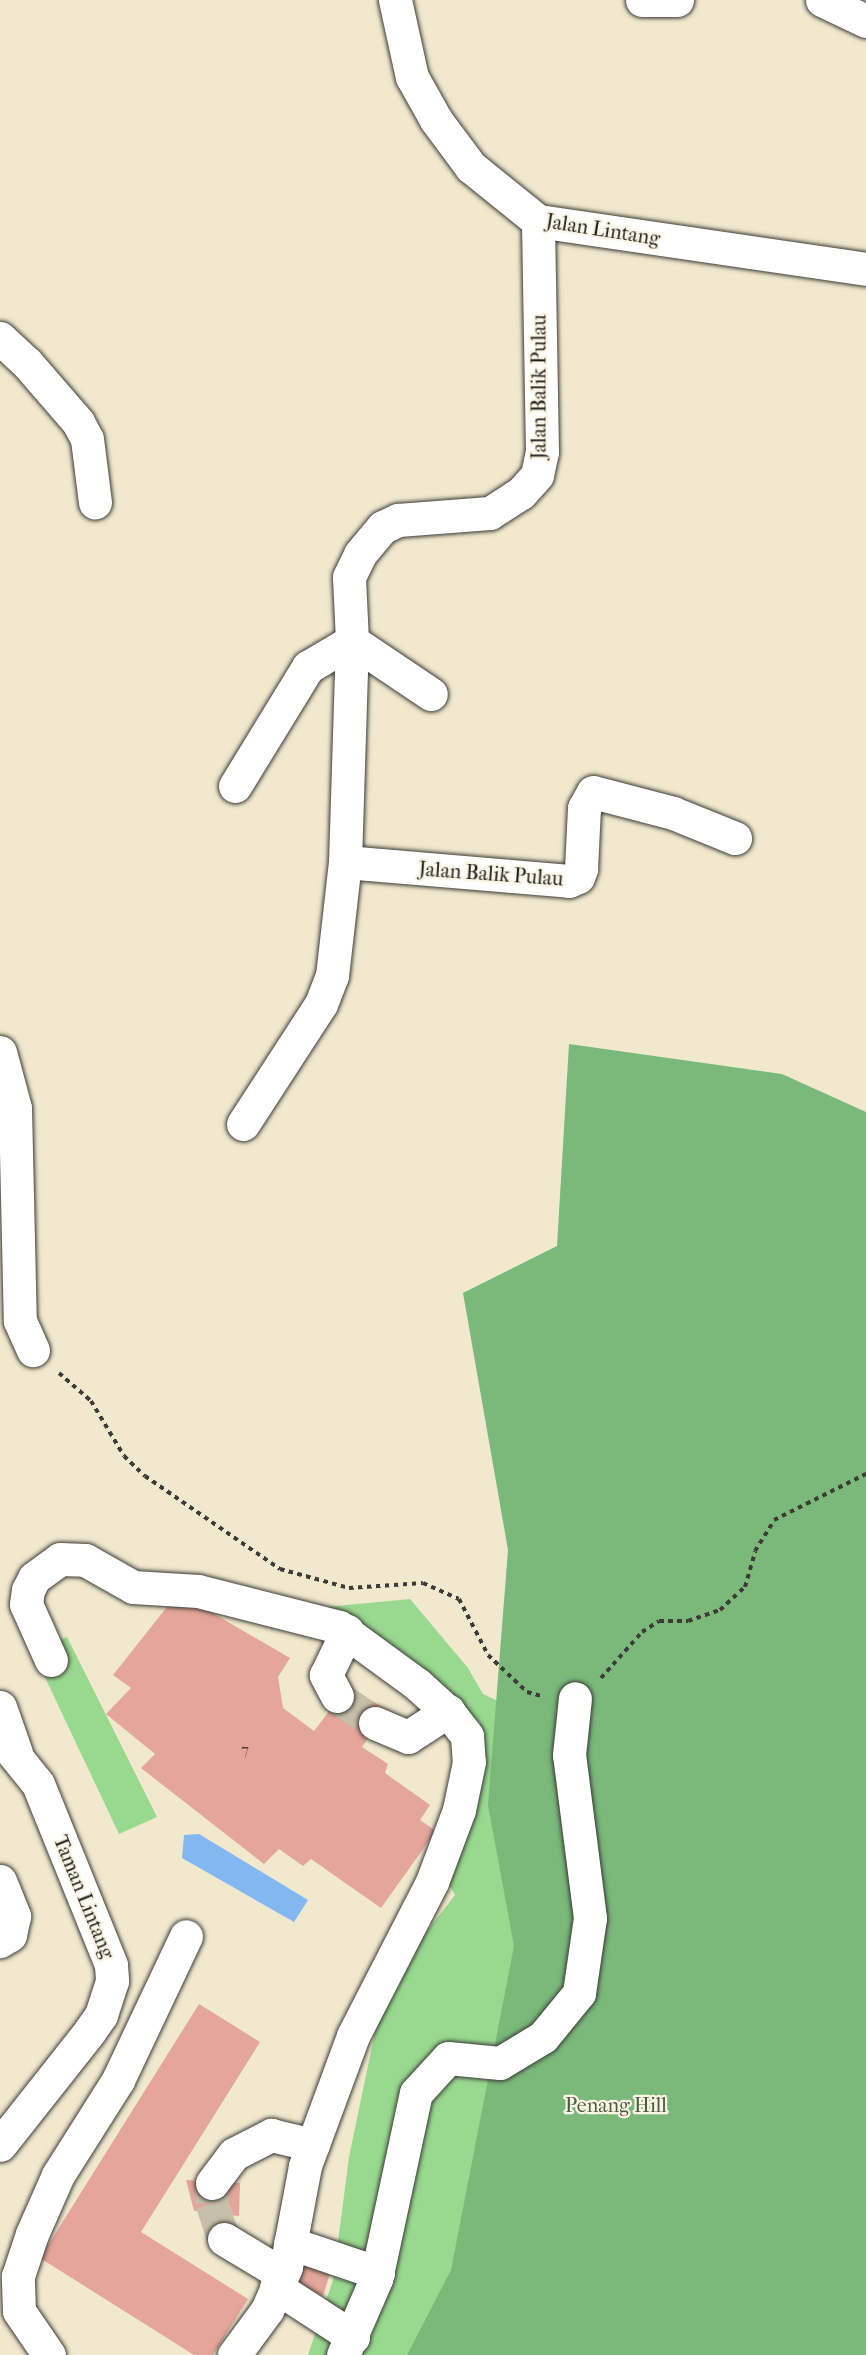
<!DOCTYPE html>
<html>
<head>
<meta charset="utf-8">
<style>
  body { margin:0 }
  #map { position:relative; width:866px; height:2355px; overflow:hidden; background:#f1e9ce; font-family:"IM FELL French Canon",serif }
  div>[style] { position:absolute }
  [style*='--x'] { left:calc(var(--x)*1px); top:calc(var(--y)*1px); width:calc(var(--w)*1px); rotate:calc(var(--a)*1deg) }
  .green>* { inset:0; background:#98d98f }
  .forest>* { inset:0; background:#7ab97a }
  .water>* { inset:0; background:#83b7f1 }
  .building>* { inset:0; background:#e4a59a }
  .minor-tunnel>* { height:33px; margin-top:-16.5px; transform-origin:0; background:repeating-linear-gradient(90deg,#c6c0aa 0 33px,transparent 0 49px) }
  .path>* { height:4px; margin-top:-2px; transform-origin:0; background:repeating-linear-gradient(90deg,#3c3b37 0 4.5px,transparent 0 9px) }
  .roads { filter:drop-shadow(0 0 2px #3c3b37) drop-shadow(0 0 2px #3c3b37) }
  .minor>* { height:33px; margin:-16.5px; padding:0 16.5px; transform-origin:16.5px; border-radius:16.5px; background:#fff }
  span { translate:-50% -50%; white-space:nowrap; text-align:center; line-height:1.15; -webkit-text-stroke:4.5px #fcf5e5; paint-order:stroke }
  .number-label { font-size:16px; color:#4e3e3c }
  .number-label span { -webkit-text-stroke-width:0 }
  .street-label { font-size:20px; color:#1c1c1c }
  .park-label { font-size:20px; color:#475e44 }
</style>
</head>
<body>
<div id="map">
  <div class="green">
    <i style="clip-path:polygon(410px 1599px,468px 1668px,483px 1694px,580px 1740px,866px 2355px,308px 2355px,333px 2280px,349px 2157px,375px 2032px,406px 1958px,455px 1895px,448px 1883px,480px 1723px,326px 1607px)"></i>
    <i style="clip-path:polygon(67px 1637px,157px 1817px,119px 1834px,33px 1652px)"></i>
  </div>
  <div class="forest">
    <i style="clip-path:polygon(569px 1044px,782px 1074px,866px 1112px,866px 2355px,407px 2355px,451px 2270px,514px 1946px,488px 1805px,508px 1550px,463px 1293px,557px 1246px)"></i>
  </div>
  <div class="water">
    <i style="clip-path:polygon(199px 1834px,308px 1900px,294px 1922px,182px 1858px,184px 1835px)"></i>
  </div>
  <div class="building">
    <i style="clip-path:polygon(178px 1593px,290px 1658px,278px 1677px,283px 1708px,314px 1731px,348px 1686px,387px 1710px,362px 1747px,388px 1764px,385px 1773px,430px 1805px,420px 1820px,436px 1831px,381px 1908px,311px 1859px,303px 1866px,279px 1849px,264px 1864px,141px 1768px,155px 1754px,106px 1714px,131px 1688px,113px 1675px)"></i>
    <i style="clip-path:polygon(199px 2004px,260px 2042px,141px 2232px,248px 2299px,213px 2355px,194px 2355px,40px 2258px)"></i>
    <i style="clip-path:polygon(186px 2180px,240px 2183px,239px 2216px,194px 2211px)"></i>
    <i style="clip-path:polygon(305px 2261px,331px 2270px,323px 2296px,298px 2284px)"></i>
  </div>
  <div class="minor-tunnel">
    <i style="--x:337;--y:1696;--w:47;--a:35.4"></i>
    <i style="--x:212;--y:2183;--w:20;--a:90"></i>
    <i style="--x:212;--y:2203;--w:38;--a:72"></i>
  </div>
  <div class="path">
    <i style="--x:59;--y:1373;--w:43;--a:41.2"></i>
    <i style="--x:91;--y:1401;--w:64;--a:59"></i>
    <i style="--x:124;--y:1456;--w:29;--a:44"></i>
    <i style="--x:145;--y:1476;--w:164;--a:34.6"></i>
    <i style="--x:280;--y:1569;--w:72;--a:15.4"></i>
    <i style="--x:349;--y:1588;--w:74;--a:-3.9"></i>
    <i style="--x:423;--y:1583;--w:39;--a:24"></i>
    <i style="--x:459;--y:1599;--w:63;--a:62.6"></i>
    <i style="--x:488;--y:1655;--w:54;--a:43.5"></i>
    <i style="--x:527;--y:1692;--w:15;--a:16"></i>
    <i style="--x:601;--y:1678;--w:62;--a:-48.3"></i>
    <i style="--x:642;--y:1632;--w:20;--a:-33"></i>
    <i style="--x:659;--y:1621;--w:29;--a:0"></i>
    <i style="--x:688;--y:1621;--w:34;--a:-19"></i>
    <i style="--x:720;--y:1610;--w:34;--a:-43"></i>
    <i style="--x:745;--y:1587;--w:37;--a:-74"></i>
    <i style="--x:755;--y:1551;--w:36;--a:-58"></i>
    <i style="--x:774;--y:1520;--w:103;--a:-26.6"></i>
  </div>
  <div class="roads">
    <div class="minor">
      <i style="--x:395;--y:0;--w:79;--a:77.6"></i>
      <i style="--x:412;--y:77;--w:49;--a:60.8"></i>
      <i style="--x:436;--y:120;--w:59;--a:53.3"></i>
      <i style="--x:471;--y:167;--w:86;--a:38.9"></i>
      <i style="--x:538;--y:221;--w:331;--a:8.3"></i>
      <i style="--x:642;--y:0;--w:35;--a:0"></i>
      <i style="--x:822;--y:0;--w:49;--a:25.5"></i>
      <i style="--x:0;--y:338;--w:37;--a:43"></i>
      <i style="--x:27;--y:363;--w:78;--a:49.2"></i>
      <i style="--x:78;--y:422;--w:19;--a:62"></i>
      <i style="--x:87;--y:439;--w:64;--a:82.8"></i>
      <i style="--x:235;--y:786;--w:140;--a:-58.5"></i>
      <i style="--x:308;--y:667;--w:51;--a:-30.6"></i>
      <i style="--x:352;--y:641;--w:95;--a:33.9"></i>
      <i style="--x:345;--y:862;--w:225;--a:4.8"></i>
      <i style="--x:569;--y:881;--w:10;--a:-24"></i>
      <i style="--x:578;--y:877;--w:9;--a:-69"></i>
      <i style="--x:581;--y:869;--w:61;--a:-87.2"></i>
      <i style="--x:584;--y:808;--w:18;--a:-61"></i>
      <i style="--x:593;--y:792;--w:83;--a:14.7"></i>
      <i style="--x:673;--y:813;--w:67;--a:22"></i>
      <i style="--x:0;--y:1052;--w:58;--a:75"></i>
      <i style="--x:15;--y:1108;--w:213;--a:88.7"></i>
      <i style="--x:20;--y:1321;--w:32;--a:66"></i>
      <i style="--x:243;--y:1124;--w:143;--a:-57"></i>
      <i style="--x:321;--y:1004;--w:30;--a:-69"></i>
      <i style="--x:332;--y:976;--w:115;--a:-83.5"></i>
      <i style="--x:345;--y:862;--w:221;--a:-88.2"></i>
      <i style="--x:352;--y:641;--w:64;--a:-92.7"></i>
      <i style="--x:349;--y:577;--w:25;--a:-64"></i>
      <i style="--x:360;--y:554;--w:35;--a:-50"></i>
      <i style="--x:383;--y:527;--w:17;--a:-25"></i>
      <i style="--x:398;--y:520;--w:92;--a:-4.4"></i>
      <i style="--x:490;--y:513;--w:37;--a:-33"></i>
      <i style="--x:521;--y:493;--w:24;--a:-48"></i>
      <i style="--x:537;--y:475;--w:24;--a:-78"></i>
      <i style="--x:542;--y:452;--w:231;--a:-91"></i>
      <i style="--x:51;--y:1660;--w:61;--a:-114.1"></i>
      <i style="--x:26;--y:1604;--w:14;--a:-82"></i>
      <i style="--x:28;--y:1590;--w:13;--a:-63"></i>
      <i style="--x:34;--y:1578;--w:32;--a:-36"></i>
      <i style="--x:60;--y:1559;--w:25;--a:2"></i>
      <i style="--x:85;--y:1560;--w:55;--a:29.4"></i>
      <i style="--x:133;--y:1587;--w:65;--a:3.5"></i>
      <i style="--x:198;--y:1591;--w:146;--a:14.3"></i>
      <i style="--x:339;--y:1627;--w:97;--a:36.2"></i>
      <i style="--x:417;--y:1684;--w:45;--a:42.3"></i>
      <i style="--x:450;--y:1714;--w:28;--a:52"></i>
      <i style="--x:467;--y:1736;--w:26;--a:86"></i>
      <i style="--x:469;--y:1762;--w:49;--a:101.8"></i>
      <i style="--x:459;--y:1810;--w:77;--a:110.6"></i>
      <i style="--x:432;--y:1882;--w:173;--a:117.2"></i>
      <i style="--x:353;--y:2036;--w:139;--a:110.3"></i>
      <i style="--x:305;--y:2166;--w:103;--a:100.7"></i>
      <i style="--x:286;--y:2267;--w:47;--a:113.8"></i>
      <i style="--x:267;--y:2310;--w:56;--a:126.3"></i>
      <i style="--x:337;--y:1696;--w:24;--a:-118"></i>
      <i style="--x:326;--y:1675;--w:49;--a:-64.5"></i>
      <i style="--x:0;--y:1707;--w:49;--a:70.8"></i>
      <i style="--x:375;--y:1723;--w:36;--a:23"></i>
      <i style="--x:408;--y:1737;--w:48;--a:-33"></i>
      <i style="--x:0;--y:1737;--w:60;--a:51"></i>
      <i style="--x:38;--y:1784;--w:195;--a:68"></i>
      <i style="--x:111;--y:1965;--w:16;--a:86"></i>
      <i style="--x:112;--y:1981;--w:36;--a:108"></i>
      <i style="--x:101;--y:2015;--w:19;--a:125"></i>
      <i style="--x:90;--y:2031;--w:145;--a:128.3"></i>
      <i style="--x:0;--y:1881;--w:38;--a:68"></i>
      <i style="--x:14;--y:1916;--w:19;--a:102"></i>
      <i style="--x:10;--y:1935;--w:12;--a:149"></i>
      <i style="--x:212;--y:2183;--w:36;--a:-53"></i>
      <i style="--x:234;--y:2154;--w:42;--a:-27.2"></i>
      <i style="--x:271;--y:2135;--w:43;--a:13.4"></i>
      <i style="--x:224;--y:2239;--w:68;--a:31.1"></i>
      <i style="--x:290;--y:2243;--w:93;--a:18.8"></i>
      <i style="--x:276;--y:2287;--w:92;--a:33"></i>
      <i style="--x:49;--y:2355;--w:53;--a:-124.3"></i>
      <i style="--x:19;--y:2311;--w:35;--a:-92"></i>
      <i style="--x:18;--y:2276;--w:44;--a:-71.6"></i>
      <i style="--x:32;--y:2234;--w:64;--a:-66.2"></i>
      <i style="--x:58;--y:2175;--w:112;--a:-57.7"></i>
      <i style="--x:118;--y:2080;--w:159;--a:-64.7"></i>
      <i style="--x:343;--y:2355;--w:83;--a:-66.5"></i>
      <i style="--x:376;--y:2279;--w:190;--a:-77.9"></i>
      <i style="--x:416;--y:2093;--w:47;--a:-47.6"></i>
      <i style="--x:448;--y:2058;--w:52;--a:5.5"></i>
      <i style="--x:500;--y:2063;--w:50;--a:-31.2"></i>
      <i style="--x:543;--y:2037;--w:57;--a:-50.7"></i>
      <i style="--x:579;--y:1993;--w:76;--a:-81.7"></i>
      <i style="--x:590;--y:1918;--w:164;--a:-97.3"></i>
      <i style="--x:569;--y:1755;--w:57;--a:-84"></i>
    </div>
  </div>
  <div class="number-label">
    <span style="left:245px;top:1750px">7</span>
  </div>
  <div class="street-label">
    <span style="left:603px;top:230px;rotate:9deg">Jalan Lintang</span>
    <span style="left:539px;top:387px;rotate:-90deg">Jalan Balik Pulau</span>
    <span style="left:491px;top:874px;rotate:4deg">Jalan Balik Pulau</span>
    <span style="left:84px;top:1897px;rotate:68deg">Taman Lintang</span>
  </div>
  <div class="park-label">
    <span style="left:616px;top:2105px">Penang Hill</span>
  </div>
</div>
</body>
</html>
